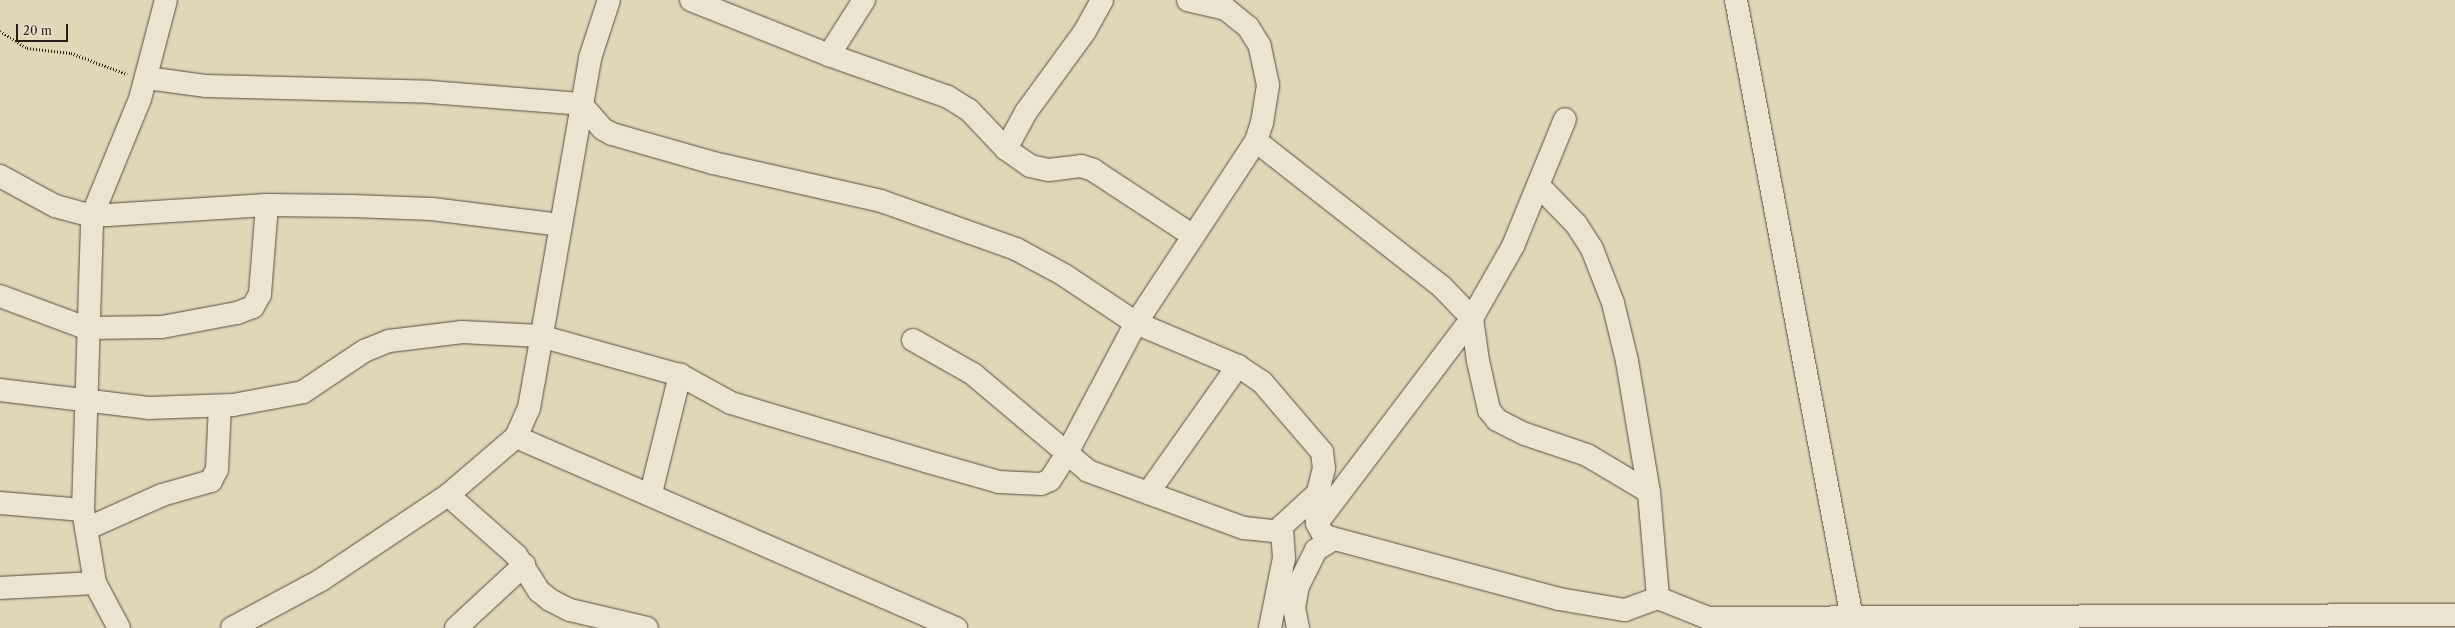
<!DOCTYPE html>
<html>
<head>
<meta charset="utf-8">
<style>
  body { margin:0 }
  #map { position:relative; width:2455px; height:628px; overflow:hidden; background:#e0d7b7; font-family:"Libre Caslon Text",serif }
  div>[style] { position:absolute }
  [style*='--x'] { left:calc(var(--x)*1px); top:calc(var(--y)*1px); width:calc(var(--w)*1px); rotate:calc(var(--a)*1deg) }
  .path>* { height:2.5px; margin-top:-1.25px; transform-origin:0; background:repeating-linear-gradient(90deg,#2b1c15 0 1px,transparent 0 3px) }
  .roads { filter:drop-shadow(0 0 1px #584b3e) drop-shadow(0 0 1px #584b3e) }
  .minor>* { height:22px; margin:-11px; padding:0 11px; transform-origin:11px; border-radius:11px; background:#ebe5d0 }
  span { translate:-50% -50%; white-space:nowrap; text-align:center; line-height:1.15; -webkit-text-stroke:3px #ebe5d0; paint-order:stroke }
  .scale { position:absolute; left:16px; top:24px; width:52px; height:18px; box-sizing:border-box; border:2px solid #2b1c15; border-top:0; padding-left:5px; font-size:12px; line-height:14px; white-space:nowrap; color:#2b1c15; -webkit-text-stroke:3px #ebe5d0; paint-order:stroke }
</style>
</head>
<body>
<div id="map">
  <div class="path">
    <i style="--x:0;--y:31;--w:32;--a:32"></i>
    <i style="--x:27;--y:48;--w:44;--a:6.5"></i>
    <i style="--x:71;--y:53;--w:60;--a:20.6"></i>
  </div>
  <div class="roads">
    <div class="minor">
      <i style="--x:691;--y:0;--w:149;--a:21.7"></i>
      <i style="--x:829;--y:55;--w:126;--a:19.4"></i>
      <i style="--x:948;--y:97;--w:25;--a:32"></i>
      <i style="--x:969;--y:110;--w:54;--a:46.5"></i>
      <i style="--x:1006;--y:149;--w:29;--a:35"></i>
      <i style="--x:1030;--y:166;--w:19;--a:12"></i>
      <i style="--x:1049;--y:170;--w:32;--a:-7"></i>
      <i style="--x:1081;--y:166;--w:13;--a:18"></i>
      <i style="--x:1093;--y:170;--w:118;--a:33.3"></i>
      <i style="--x:1736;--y:0;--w:629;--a:79.37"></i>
      <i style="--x:829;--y:55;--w:65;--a:-57.5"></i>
      <i style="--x:147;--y:78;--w:60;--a:7.7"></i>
      <i style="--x:206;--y:86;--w:224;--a:1.5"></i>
      <i style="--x:430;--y:92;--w:151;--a:4.5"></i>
      <i style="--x:581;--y:104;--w:33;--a:49"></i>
      <i style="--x:603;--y:129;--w:10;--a:29"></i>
      <i style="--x:612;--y:134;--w:105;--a:16"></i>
      <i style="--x:713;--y:163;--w:172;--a:12.7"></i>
      <i style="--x:881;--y:201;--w:143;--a:19.6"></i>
      <i style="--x:1016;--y:249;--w:55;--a:28.4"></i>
      <i style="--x:1064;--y:275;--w:87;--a:33.7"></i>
      <i style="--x:1136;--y:323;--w:111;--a:22.9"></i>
      <i style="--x:1238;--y:366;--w:29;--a:34"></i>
      <i style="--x:1262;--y:382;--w:92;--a:49.4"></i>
      <i style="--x:1322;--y:452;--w:16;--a:83"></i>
      <i style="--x:1324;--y:468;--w:37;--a:104"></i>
      <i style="--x:1315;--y:504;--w:19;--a:84"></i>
      <i style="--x:1317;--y:523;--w:15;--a:62"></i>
      <i style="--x:1324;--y:536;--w:243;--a:15"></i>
      <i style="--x:1559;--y:599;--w:67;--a:9.5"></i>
      <i style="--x:1625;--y:610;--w:35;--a:-20"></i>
      <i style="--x:1658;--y:598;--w:54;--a:21.8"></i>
      <i style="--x:1708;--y:618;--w:747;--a:-0.23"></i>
      <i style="--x:1256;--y:141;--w:236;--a:38.1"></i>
      <i style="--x:1442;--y:287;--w:43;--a:45.9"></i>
      <i style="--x:1472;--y:318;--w:43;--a:82.1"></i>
      <i style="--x:1478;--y:361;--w:50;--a:77.3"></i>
      <i style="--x:1489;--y:410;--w:13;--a:51"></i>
      <i style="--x:1497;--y:420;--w:31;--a:27"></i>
      <i style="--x:1525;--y:434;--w:65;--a:18.7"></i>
      <i style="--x:1587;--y:455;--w:72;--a:30.8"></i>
      <i style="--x:1006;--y:149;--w:42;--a:-61.6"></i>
      <i style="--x:1026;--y:112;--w:100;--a:-53.9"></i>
      <i style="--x:1085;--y:31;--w:35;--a:-61"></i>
      <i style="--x:0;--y:176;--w:63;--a:28.6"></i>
      <i style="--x:55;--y:206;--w:38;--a:15"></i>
      <i style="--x:92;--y:216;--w:175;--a:-3.6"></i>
      <i style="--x:267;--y:205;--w:85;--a:0.7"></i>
      <i style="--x:352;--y:206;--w:80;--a:2.1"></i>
      <i style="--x:432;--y:209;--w:129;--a:7.1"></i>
      <i style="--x:1539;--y:186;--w:53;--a:45.8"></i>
      <i style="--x:1576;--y:224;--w:30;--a:57"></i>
      <i style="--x:1592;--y:249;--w:58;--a:68.7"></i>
      <i style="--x:1613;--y:303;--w:60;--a:76.4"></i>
      <i style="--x:1627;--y:361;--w:133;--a:80.5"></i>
      <i style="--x:1649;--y:492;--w:106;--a:85.1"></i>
      <i style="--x:0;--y:296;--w:92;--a:20.4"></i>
      <i style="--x:86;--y:328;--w:76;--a:-0.8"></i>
      <i style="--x:162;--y:327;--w:76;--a:-10.6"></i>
      <i style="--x:237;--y:313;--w:17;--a:-21"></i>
      <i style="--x:253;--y:307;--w:15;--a:-62"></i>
      <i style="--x:260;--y:294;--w:89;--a:-85.5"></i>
      <i style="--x:913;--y:340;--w:69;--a:29.5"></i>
      <i style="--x:973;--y:374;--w:150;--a:40.1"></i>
      <i style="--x:1088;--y:471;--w:166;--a:20.1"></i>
      <i style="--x:1244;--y:528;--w:37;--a:6"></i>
      <i style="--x:0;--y:390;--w:149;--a:6.9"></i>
      <i style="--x:148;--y:408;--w:85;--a:-2"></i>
      <i style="--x:233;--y:405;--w:71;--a:-10.5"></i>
      <i style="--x:303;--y:392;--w:73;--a:-33.9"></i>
      <i style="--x:364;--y:351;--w:27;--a:-22"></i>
      <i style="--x:389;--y:341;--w:74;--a:-7"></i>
      <i style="--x:462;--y:332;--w:78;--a:2.9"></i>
      <i style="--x:540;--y:336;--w:145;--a:15.6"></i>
      <i style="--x:680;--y:375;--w:58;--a:28.8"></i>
      <i style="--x:731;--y:403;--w:202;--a:16.6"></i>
      <i style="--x:925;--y:461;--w:77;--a:15.8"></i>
      <i style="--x:999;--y:482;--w:42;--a:2.7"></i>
      <i style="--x:1041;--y:484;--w:10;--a:-24"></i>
      <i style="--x:1050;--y:480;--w:30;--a:-57"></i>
      <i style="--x:1066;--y:455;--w:149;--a:-62.1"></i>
      <i style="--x:1136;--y:323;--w:218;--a:-56.6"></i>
      <i style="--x:1256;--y:141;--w:19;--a:-72"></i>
      <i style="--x:1262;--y:123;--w:38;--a:-81"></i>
      <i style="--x:1268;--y:85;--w:40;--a:-102"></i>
      <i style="--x:1260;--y:46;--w:22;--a:-122"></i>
      <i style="--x:1248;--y:27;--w:28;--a:-141"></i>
      <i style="--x:1226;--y:9;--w:39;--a:-167"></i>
      <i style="--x:516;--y:437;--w:480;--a:23.5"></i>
      <i style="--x:651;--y:493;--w:122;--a:-76.2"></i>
      <i style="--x:1148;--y:493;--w:156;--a:-54.7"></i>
      <i style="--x:448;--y:495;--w:91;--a:41.4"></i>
      <i style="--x:516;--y:555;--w:43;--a:57.4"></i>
      <i style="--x:539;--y:591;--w:14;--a:39"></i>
      <i style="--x:550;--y:600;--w:22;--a:27"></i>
      <i style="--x:570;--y:610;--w:79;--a:13.2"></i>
      <i style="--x:0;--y:503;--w:83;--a:4.8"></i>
      <i style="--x:1317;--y:523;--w:257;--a:-52.9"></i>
      <i style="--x:1472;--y:318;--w:83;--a:-60.3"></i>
      <i style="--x:1513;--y:246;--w:137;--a:-67.7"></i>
      <i style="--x:86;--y:529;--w:83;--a:-24.1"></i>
      <i style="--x:162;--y:495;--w:51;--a:-15.9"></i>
      <i style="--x:211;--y:481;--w:13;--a:-63"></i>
      <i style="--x:217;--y:469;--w:63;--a:-87.3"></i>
      <i style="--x:0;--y:588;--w:95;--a:-3"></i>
      <i style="--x:119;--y:628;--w:51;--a:-118.1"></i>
      <i style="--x:95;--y:583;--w:74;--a:-99.3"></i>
      <i style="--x:83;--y:510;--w:294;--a:-88.2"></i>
      <i style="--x:92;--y:216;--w:126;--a:-67.7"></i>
      <i style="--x:140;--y:99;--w:102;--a:-75.3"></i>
      <i style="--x:232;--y:628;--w:101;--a:-28.3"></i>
      <i style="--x:321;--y:580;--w:153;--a:-33.8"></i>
      <i style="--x:448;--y:495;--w:89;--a:-40.5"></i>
      <i style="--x:516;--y:437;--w:32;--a:-66"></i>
      <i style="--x:529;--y:408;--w:28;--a:-80"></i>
      <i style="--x:534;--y:380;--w:327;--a:-80.1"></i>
      <i style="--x:590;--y:58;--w:61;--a:-71.9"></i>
      <i style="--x:456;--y:628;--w:93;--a:-42.8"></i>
      <i style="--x:1270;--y:628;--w:71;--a:-78.7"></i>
      <i style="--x:1284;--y:558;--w:32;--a:-94"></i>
      <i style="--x:1282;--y:526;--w:46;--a:-42.4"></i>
      <i style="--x:1298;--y:628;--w:20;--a:-101"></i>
      <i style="--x:1294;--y:608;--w:22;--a:-80"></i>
      <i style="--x:1298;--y:586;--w:40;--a:-63.4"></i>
      <i style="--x:1316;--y:550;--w:19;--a:-32"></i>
    </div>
  </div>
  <div class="scale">20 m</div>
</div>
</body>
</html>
